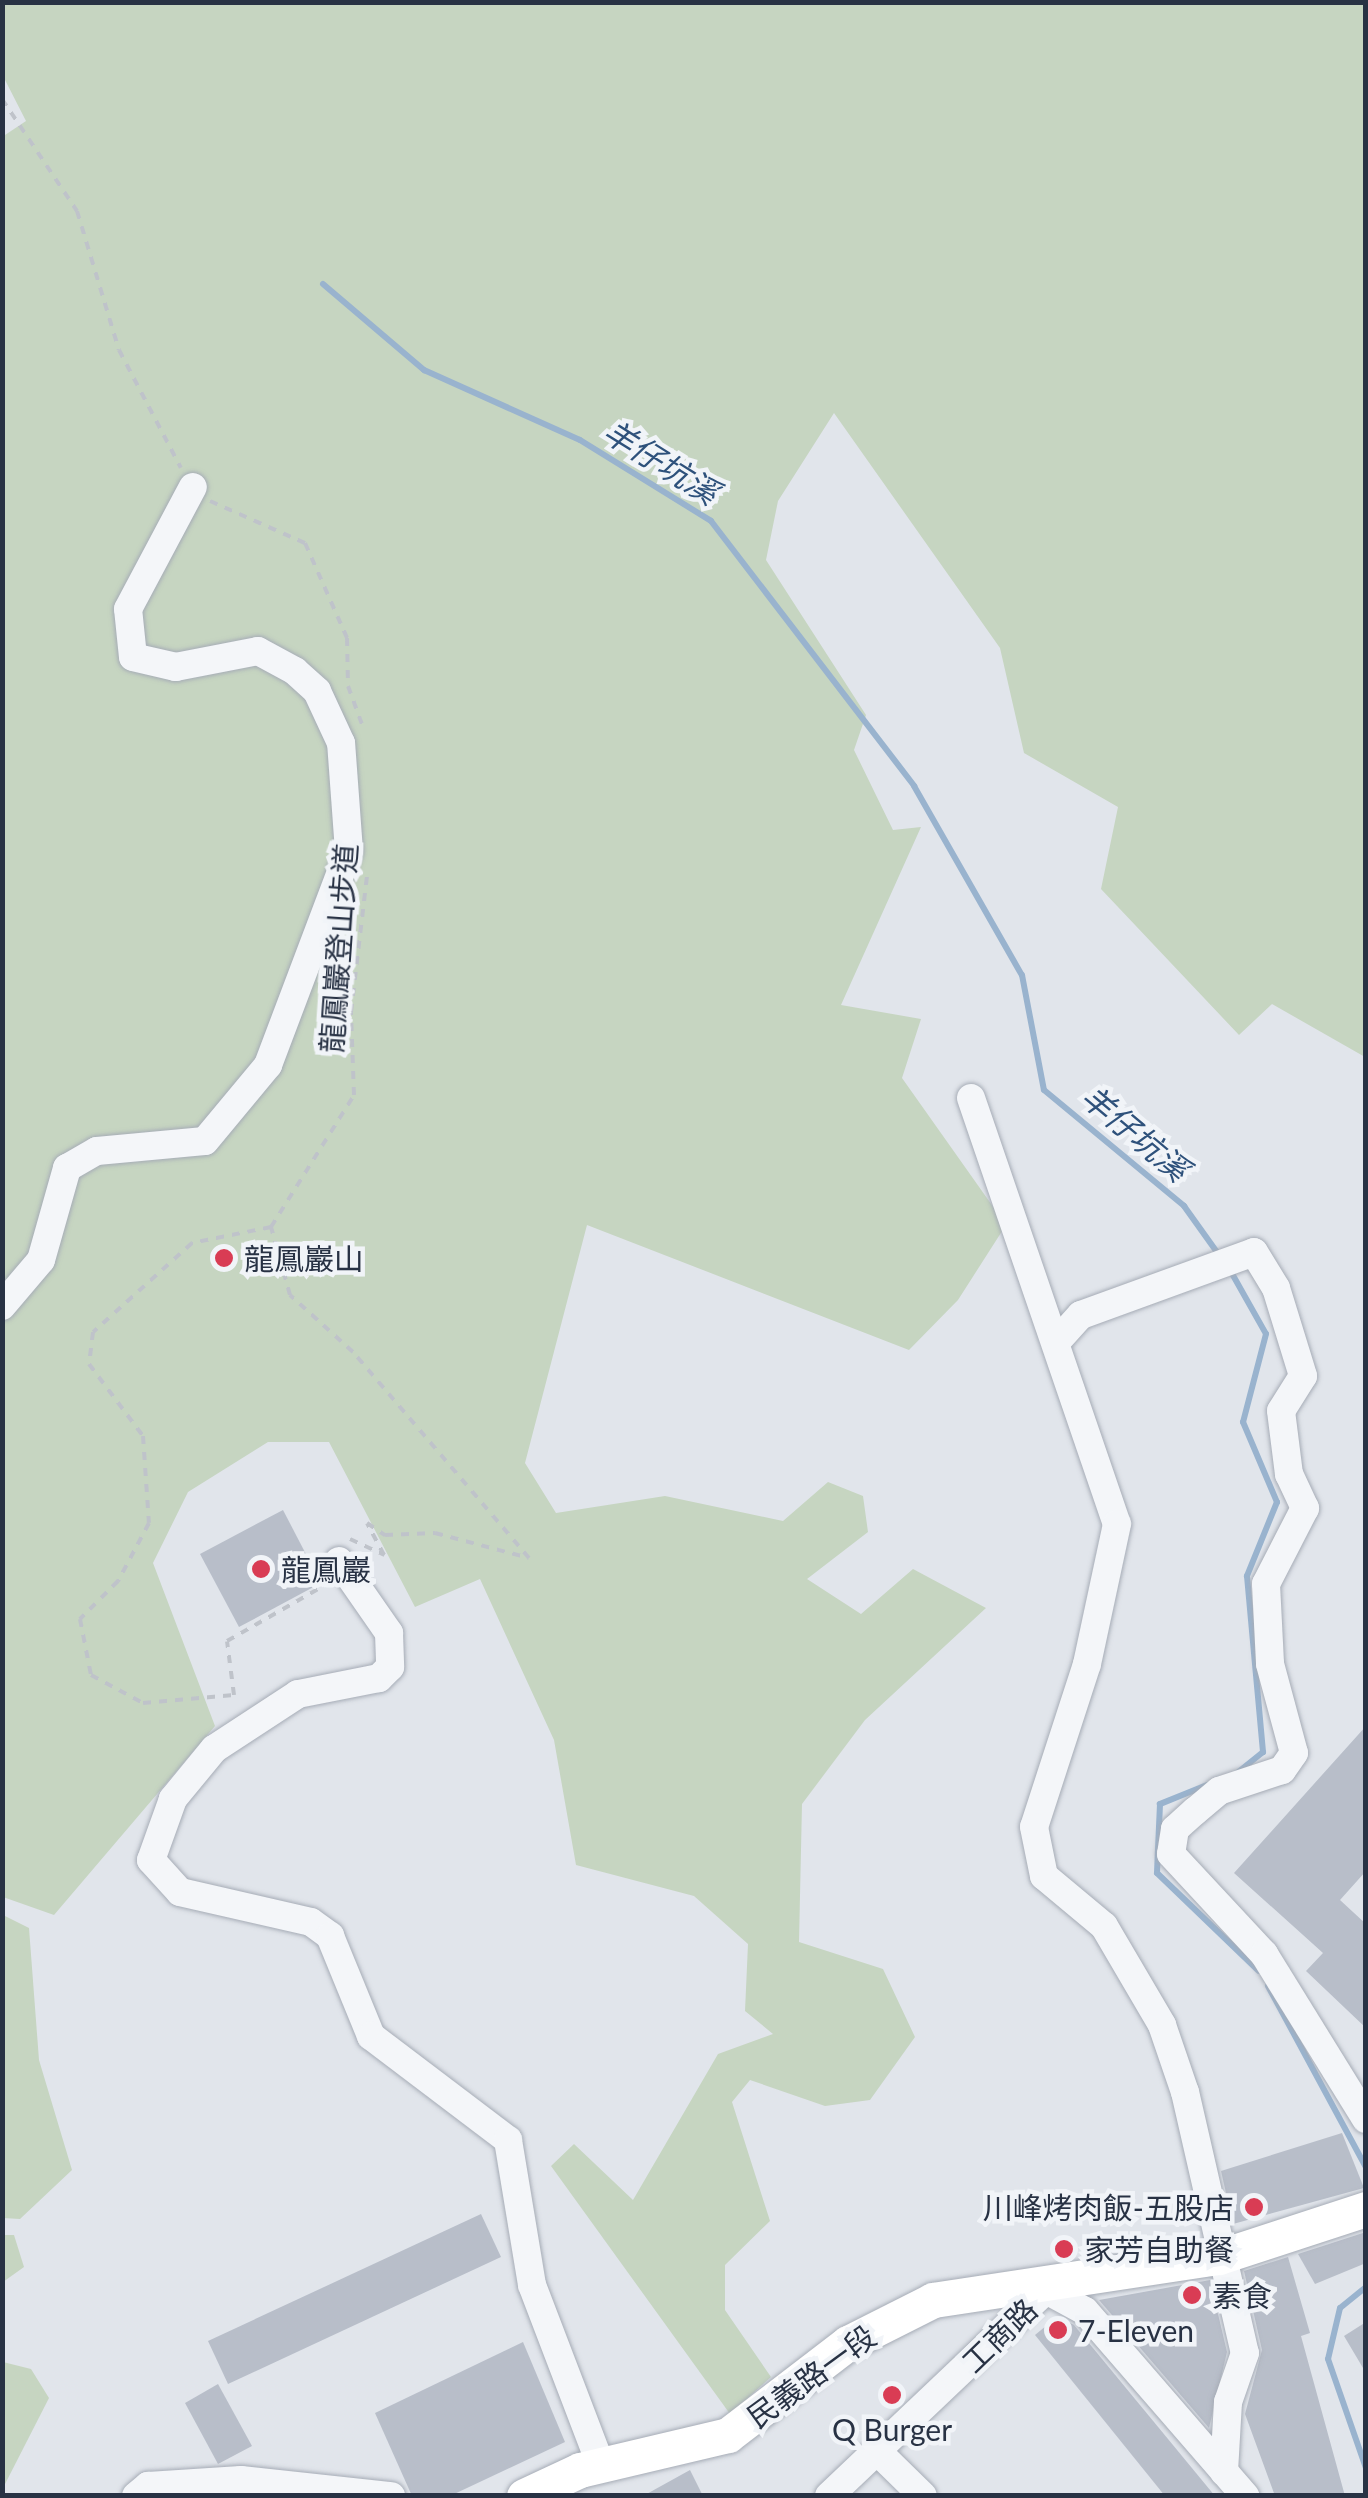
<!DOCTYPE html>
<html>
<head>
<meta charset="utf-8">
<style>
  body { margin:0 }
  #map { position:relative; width:1368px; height:2498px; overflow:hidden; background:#e1e5eb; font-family:Lato,"Noto Sans TC",sans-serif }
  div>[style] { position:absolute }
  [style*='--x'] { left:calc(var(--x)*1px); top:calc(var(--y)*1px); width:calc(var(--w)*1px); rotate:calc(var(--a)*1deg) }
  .green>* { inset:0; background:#c6d5c1 }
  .stream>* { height:6px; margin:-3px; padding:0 3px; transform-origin:3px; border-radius:3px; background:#99b3ce }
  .building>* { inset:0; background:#b8bec9 }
  .path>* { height:4px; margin-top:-2px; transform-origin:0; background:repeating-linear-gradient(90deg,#bfc3ca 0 8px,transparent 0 16px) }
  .roads { filter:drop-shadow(0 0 2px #a6acb6) drop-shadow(0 0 2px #a6acb6) }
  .minor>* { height:28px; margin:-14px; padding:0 14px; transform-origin:14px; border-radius:14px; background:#f4f6f9 }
  .major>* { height:35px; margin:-17.5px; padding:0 17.5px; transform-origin:17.5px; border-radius:17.5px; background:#fff }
  .dots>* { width:28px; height:28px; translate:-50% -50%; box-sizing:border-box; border:5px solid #f1f4f8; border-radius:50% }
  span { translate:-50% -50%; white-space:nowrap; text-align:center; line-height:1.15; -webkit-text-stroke:9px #f1f4f8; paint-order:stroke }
  .street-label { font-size:30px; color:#283244 }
  .poi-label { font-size:30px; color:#283244 }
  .left { translate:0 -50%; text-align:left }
  .right { translate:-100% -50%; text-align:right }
  .water-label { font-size:32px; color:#2e517b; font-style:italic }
  .frame { position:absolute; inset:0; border:5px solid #283244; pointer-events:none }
</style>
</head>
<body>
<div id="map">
  <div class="green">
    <i style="clip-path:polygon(3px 3px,1365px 3px,1365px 1057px,1272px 1004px,1239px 1035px,1101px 889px,1118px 807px,1024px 753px,1000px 648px,834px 413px,778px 501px,766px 560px,866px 715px,854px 750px,893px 830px,921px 827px,841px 1005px,921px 1019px,902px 1078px,1006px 1225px,958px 1300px,909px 1350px,587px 1225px,525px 1463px,556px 1513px,665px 1496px,783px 1521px,828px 1482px,863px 1496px,868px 1532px,807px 1579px,861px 1614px,913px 1569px,986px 1608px,865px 1720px,802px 1804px,799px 1942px,883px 1969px,915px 2037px,870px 2100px,825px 2106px,750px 2080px,732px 2102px,770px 2221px,725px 2265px,725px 2310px,771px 2377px,730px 2414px,551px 2166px,574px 2144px,633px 2200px,718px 2054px,773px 2034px,745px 2011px,748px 1944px,694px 1896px,576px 1865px,554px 1740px,480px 1579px,415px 1607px,329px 1442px,268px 1442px,188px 1492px,153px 1563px,215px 1726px,54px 1915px,3px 1897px,2px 137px,26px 121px,3px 76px)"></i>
    <i style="clip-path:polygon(3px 1915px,29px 1928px,39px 2060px,72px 2170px,20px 2219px,3px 2218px)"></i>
    <i style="clip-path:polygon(3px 2235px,14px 2235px,24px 2267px,3px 2282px)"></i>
    <i style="clip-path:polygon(3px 2362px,31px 2369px,49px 2398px,3px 2488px)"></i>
  </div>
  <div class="stream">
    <i style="--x:323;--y:284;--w:133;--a:40.4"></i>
    <i style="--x:424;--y:370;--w:171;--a:24.2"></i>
    <i style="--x:580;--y:440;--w:154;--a:31.7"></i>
    <i style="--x:711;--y:521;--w:334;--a:52.5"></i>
    <i style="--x:914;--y:786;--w:218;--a:60.3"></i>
    <i style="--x:1022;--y:975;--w:117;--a:79.2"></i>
    <i style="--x:1044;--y:1090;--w:182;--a:39.6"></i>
    <i style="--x:1184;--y:1206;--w:60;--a:54.5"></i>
    <i style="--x:1230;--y:1270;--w:73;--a:60.6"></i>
    <i style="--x:1266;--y:1334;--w:91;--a:104.6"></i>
    <i style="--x:1243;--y:1422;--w:87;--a:67"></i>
    <i style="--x:1277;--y:1502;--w:80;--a:112.1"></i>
    <i style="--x:1247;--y:1576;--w:177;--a:84.8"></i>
    <i style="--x:1263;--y:1752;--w:33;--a:141"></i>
    <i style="--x:1207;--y:1785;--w:51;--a:158"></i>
    <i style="--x:1160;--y:1804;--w:69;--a:92.5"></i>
    <i style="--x:1157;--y:1873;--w:141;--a:43.9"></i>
    <i style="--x:1268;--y:1986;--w:206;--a:61.6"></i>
    <i style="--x:1366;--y:2287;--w:33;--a:141"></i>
    <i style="--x:1340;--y:2308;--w:52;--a:103.2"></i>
    <i style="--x:1328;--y:2359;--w:115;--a:70.8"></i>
  </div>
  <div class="building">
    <i style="clip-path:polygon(283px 1510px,321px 1583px,239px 1627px,200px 1554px)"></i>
    <i style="clip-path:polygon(1366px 1726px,1366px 1871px,1340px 1900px,1366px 1924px,1366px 2028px,1306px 1971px,1323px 1953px,1234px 1873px)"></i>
    <i style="clip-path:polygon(1342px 2133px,1364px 2188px,1233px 2224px,1221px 2171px)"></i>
    <i style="clip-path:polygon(481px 2214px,501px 2257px,228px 2384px,208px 2341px)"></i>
    <i style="clip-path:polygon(1366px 2232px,1366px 2263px,1315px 2284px,1298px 2254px)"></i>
    <i style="clip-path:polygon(1288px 2257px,1310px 2333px,1301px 2336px,1345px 2496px,1275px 2496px,1245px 2414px,1262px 2350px,1244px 2271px)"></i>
    <i style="clip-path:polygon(1210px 2280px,1227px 2352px,1209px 2428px,1099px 2300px)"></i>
    <i style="clip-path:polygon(1058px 2316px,1074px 2325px,1215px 2496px,1165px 2496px,1035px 2335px)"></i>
    <i style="clip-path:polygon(1366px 2322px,1366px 2373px,1344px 2336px)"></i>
    <i style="clip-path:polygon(523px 2342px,565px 2442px,450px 2496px,412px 2496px,375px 2413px)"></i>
    <i style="clip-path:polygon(218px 2384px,252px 2446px,218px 2464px,185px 2403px)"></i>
    <i style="clip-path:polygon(690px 2470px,703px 2496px,643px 2496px)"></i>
  </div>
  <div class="path">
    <i style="--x:2;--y:99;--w:135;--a:56.2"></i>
    <i style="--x:77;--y:211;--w:145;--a:73.2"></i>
    <i style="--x:119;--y:350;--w:133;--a:62.3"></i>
    <i style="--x:210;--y:501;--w:104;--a:23.9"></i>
    <i style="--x:305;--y:543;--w:104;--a:66.1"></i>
    <i style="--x:347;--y:638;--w:48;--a:88.8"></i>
    <i style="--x:348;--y:686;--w:47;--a:70"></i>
    <i style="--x:271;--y:1227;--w:81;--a:168.6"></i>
    <i style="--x:192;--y:1243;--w:133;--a:138"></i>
    <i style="--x:93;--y:1332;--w:32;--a:97"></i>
    <i style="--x:89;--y:1364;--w:90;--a:53.1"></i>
    <i style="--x:143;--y:1436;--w:87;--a:86.1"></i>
    <i style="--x:149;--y:1523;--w:66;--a:118.1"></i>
    <i style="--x:118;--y:1581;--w:54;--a:135"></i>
    <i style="--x:80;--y:1619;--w:57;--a:78.9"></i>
    <i style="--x:91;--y:1675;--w:59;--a:28.3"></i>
    <i style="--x:143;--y:1703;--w:91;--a:-5"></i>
    <i style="--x:234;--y:1695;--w:54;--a:-97.4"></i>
    <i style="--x:227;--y:1641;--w:113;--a:-29.7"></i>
    <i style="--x:350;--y:1539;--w:38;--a:25"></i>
    <i style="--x:384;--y:1555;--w:36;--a:-118"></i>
    <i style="--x:367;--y:1523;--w:22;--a:34"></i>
    <i style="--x:385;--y:1535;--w:50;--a:-2.3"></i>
    <i style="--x:435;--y:1533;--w:97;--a:14.9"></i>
    <i style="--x:529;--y:1558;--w:271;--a:-130.5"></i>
    <i style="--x:353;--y:1352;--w:85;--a:-137.9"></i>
    <i style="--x:290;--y:1295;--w:71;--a:-105.6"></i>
    <i style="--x:271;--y:1227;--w:156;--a:-57.8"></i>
    <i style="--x:354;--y:1095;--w:83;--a:-92.1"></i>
    <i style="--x:351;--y:1012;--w:138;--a:-83.3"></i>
  </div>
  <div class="roads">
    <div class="minor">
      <i style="--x:971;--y:1098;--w:450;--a:71.1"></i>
      <i style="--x:1117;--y:1524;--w:143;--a:102.1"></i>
      <i style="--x:1087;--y:1664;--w:171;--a:108"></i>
      <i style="--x:1034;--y:1827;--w:50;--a:78.5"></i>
      <i style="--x:1044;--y:1876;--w:78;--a:39.8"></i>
      <i style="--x:1104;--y:1926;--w:115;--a:59.6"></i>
      <i style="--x:1162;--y:2025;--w:71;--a:71.1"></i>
      <i style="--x:1185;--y:2092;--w:268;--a:77.1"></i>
      <i style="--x:1245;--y:2353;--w:52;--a:109.1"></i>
      <i style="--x:1228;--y:2402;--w:70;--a:93.3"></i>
      <i style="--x:2;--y:1306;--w:60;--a:-49.7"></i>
      <i style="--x:41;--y:1260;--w:96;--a:-74.2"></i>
      <i style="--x:67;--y:1168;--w:34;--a:-30"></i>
      <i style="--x:97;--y:1151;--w:108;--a:-5.3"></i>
      <i style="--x:205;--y:1141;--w:99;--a:-50.3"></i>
      <i style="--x:268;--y:1065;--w:229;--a:-69.3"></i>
      <i style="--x:349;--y:851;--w:108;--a:-94.2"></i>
      <i style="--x:341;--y:743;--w:57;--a:-114.8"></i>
      <i style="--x:317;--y:691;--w:30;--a:-138"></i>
      <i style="--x:295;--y:671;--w:42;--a:-151.6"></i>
      <i style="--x:258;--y:651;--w:84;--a:169"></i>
      <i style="--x:176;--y:667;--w:44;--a:-166.9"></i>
      <i style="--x:133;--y:657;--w:48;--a:-95.9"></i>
      <i style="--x:128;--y:609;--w:138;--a:-62"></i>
      <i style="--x:1060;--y:1338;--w:31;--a:-48"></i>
      <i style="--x:1081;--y:1315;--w:184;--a:-20"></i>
      <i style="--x:1254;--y:1252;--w:42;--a:58.6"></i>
      <i style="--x:1276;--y:1288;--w:92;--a:72.9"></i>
      <i style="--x:1303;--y:1376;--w:41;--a:122.2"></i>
      <i style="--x:1281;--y:1411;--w:64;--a:82.8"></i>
      <i style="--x:1289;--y:1474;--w:38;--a:65"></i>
      <i style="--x:1305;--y:1508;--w:85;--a:117.2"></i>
      <i style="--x:1266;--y:1584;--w:80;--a:87.1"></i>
      <i style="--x:1270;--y:1664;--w:92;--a:74.9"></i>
      <i style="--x:1294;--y:1753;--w:21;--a:125"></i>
      <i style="--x:1282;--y:1770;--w:66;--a:161.6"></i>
      <i style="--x:1219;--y:1791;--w:31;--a:140"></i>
      <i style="--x:1195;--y:1811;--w:27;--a:138"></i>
      <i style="--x:1175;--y:1829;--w:25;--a:99"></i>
      <i style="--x:1171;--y:1854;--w:137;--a:47.1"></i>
      <i style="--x:1264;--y:1954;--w:194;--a:58.3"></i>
      <i style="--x:339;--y:1561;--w:88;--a:55.2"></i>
      <i style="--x:389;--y:1633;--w:34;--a:88"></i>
      <i style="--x:390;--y:1667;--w:16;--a:135"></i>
      <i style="--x:379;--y:1678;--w:83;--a:168.8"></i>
      <i style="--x:298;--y:1694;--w:100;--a:146.8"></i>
      <i style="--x:214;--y:1749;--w:65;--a:129.4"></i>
      <i style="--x:173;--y:1799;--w:65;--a:109.8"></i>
      <i style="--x:151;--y:1860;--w:43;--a:47.8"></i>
      <i style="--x:180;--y:1892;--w:134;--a:12.9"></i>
      <i style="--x:311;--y:1922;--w:24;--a:36"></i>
      <i style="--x:330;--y:1936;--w:108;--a:67.7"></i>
      <i style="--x:371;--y:2036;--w:172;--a:37.2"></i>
      <i style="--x:508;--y:2140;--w:147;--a:80.6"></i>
      <i style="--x:532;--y:2285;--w:194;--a:69.1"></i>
      <i style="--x:877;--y:2451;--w:64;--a:44.4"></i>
      <i style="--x:136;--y:2496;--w:16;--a:-40"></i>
      <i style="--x:148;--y:2486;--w:93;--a:-3.7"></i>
      <i style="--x:241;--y:2480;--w:151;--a:6.1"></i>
      <i style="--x:829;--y:2496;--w:299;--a:-43.5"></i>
      <i style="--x:1046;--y:2290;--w:44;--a:28.3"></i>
      <i style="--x:1085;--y:2311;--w:245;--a:49.1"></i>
    </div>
    <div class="major">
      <i style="--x:524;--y:2496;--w:62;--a:-24.9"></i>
      <i style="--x:580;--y:2470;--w:152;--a:-13.3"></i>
      <i style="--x:728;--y:2435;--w:151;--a:-37.5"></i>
      <i style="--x:848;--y:2343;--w:95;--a:-26.8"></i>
      <i style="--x:933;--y:2300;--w:289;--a:-8.6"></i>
      <i style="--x:1219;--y:2257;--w:155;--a:-18.1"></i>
    </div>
  </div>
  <div class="dots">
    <i style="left:224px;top:1258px;background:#d93c54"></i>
    <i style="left:261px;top:1569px;background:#d93c54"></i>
    <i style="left:1254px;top:2207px;background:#d93c54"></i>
    <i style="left:1064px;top:2249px;background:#d93c54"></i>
    <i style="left:1192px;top:2295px;background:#d93c54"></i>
    <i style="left:1058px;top:2330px;background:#d93c54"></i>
    <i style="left:892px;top:2395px;background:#d93c54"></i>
  </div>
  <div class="street-label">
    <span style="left:338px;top:948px;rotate:-86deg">龍鳳巖登山步道</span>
    <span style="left:999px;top:2335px;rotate:-44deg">工商路</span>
    <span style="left:811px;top:2376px;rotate:-36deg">民義路一段</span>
  </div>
  <div class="poi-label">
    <span class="left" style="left:244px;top:1258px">龍鳳巖山</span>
    <span class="left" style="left:281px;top:1569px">龍鳳巖</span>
    <span class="right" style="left:1234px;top:2207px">川峰烤肉飯-五股店</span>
    <span class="left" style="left:1084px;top:2249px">家芳自助餐</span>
    <span class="left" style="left:1212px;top:2295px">素食</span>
    <span class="left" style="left:1078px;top:2330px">7-Eleven</span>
    <span style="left:892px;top:2429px">Q Burger</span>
  </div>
  <div class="water-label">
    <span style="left:661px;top:462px;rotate:32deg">羊仔坑溪</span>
    <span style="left:1135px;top:1133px;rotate:40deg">羊仔坑溪</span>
  </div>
  <div class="frame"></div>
</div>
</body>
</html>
